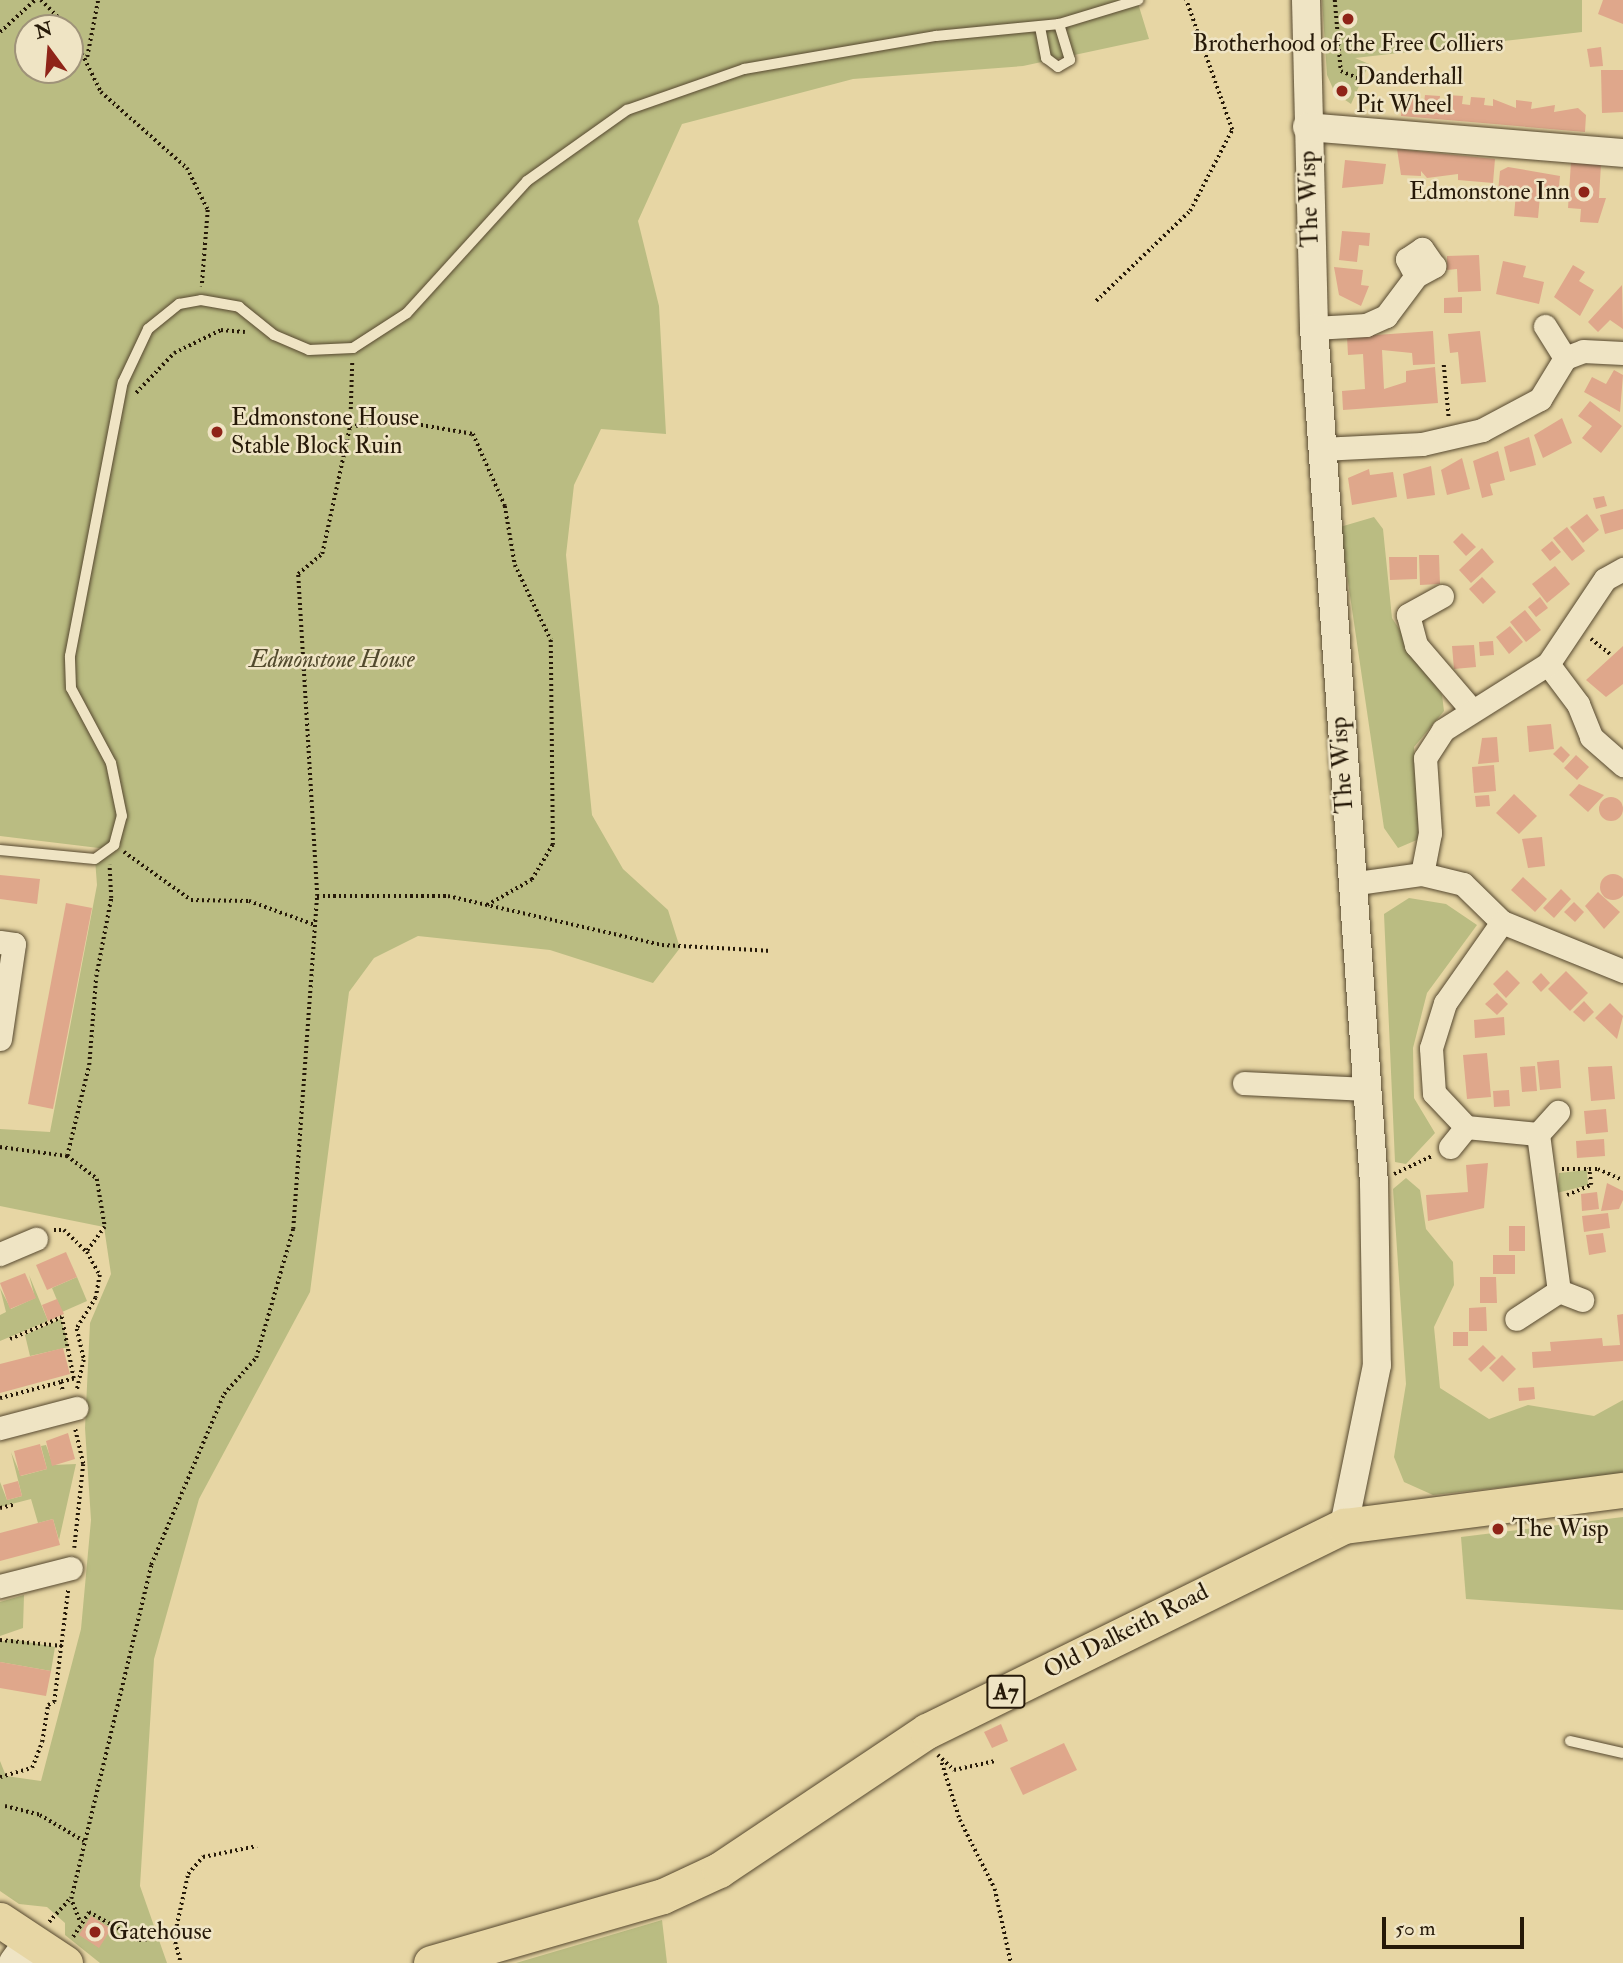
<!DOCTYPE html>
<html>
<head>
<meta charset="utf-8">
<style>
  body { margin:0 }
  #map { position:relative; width:1623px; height:1963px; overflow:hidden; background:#e7d6a4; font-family:"IM FELL Double Pica",serif }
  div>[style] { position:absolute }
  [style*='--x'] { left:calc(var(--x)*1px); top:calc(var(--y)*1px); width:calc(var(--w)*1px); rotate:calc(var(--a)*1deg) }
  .green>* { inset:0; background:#babc82 }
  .building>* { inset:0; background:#dfa78b }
  .round { border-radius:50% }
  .path>* { height:3.5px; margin-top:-1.75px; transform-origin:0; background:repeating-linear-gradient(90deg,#261908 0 2px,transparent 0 5.5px) }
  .roads { filter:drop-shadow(0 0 2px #56482f) drop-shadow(0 0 2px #56482f) }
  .service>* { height:10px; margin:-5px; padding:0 5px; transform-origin:5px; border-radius:5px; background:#efe4c4 }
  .minor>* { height:23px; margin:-11.5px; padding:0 11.5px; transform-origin:11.5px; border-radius:11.5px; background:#efe4c4 }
  .tertiary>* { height:28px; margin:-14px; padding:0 14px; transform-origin:14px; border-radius:14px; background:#efe4c4 }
  .secondary>* { height:32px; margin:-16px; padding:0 16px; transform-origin:16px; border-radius:16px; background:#efe4c4 }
  .primary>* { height:35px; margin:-17.5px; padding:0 17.5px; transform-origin:17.5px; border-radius:17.5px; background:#e7d6a4 }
  .dots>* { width:19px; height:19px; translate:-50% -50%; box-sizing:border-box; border:4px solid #efe4c4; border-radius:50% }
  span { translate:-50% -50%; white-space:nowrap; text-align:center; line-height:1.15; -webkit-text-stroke:5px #efe4c4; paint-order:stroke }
  .shield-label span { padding:2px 5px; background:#efe4c4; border:2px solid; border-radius:5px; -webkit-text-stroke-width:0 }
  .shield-label { font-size:23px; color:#261908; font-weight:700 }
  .poi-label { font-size:24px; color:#261908 }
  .left { translate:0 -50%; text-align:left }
  .right { translate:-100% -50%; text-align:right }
  .street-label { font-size:24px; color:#261908 }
  .park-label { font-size:24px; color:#524a2d; font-style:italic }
  .north { position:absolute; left:14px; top:14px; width:70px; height:70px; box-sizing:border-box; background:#efe4c4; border:2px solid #9f9379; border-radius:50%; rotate:344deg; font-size:19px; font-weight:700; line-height:28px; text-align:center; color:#261908 }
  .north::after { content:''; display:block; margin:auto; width:24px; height:32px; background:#8f2418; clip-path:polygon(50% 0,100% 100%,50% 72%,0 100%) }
  .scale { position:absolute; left:1382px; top:1917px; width:142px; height:32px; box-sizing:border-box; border:4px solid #261908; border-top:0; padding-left:9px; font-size:21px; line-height:24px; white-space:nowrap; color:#261908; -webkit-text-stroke:5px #efe4c4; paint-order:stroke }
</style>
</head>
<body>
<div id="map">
  <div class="green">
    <i style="clip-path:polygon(evenodd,0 0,1137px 0,1149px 39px,1023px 66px,853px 79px,682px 124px,638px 221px,659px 306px,666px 434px,601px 429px,574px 485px,566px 555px,592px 815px,623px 869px,668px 910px,680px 948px,653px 983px,550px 950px,418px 936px,374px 958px,349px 992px,310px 1292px,199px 1499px,154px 1659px,140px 1886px,167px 1963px,100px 1963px,65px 1935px,65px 1923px,47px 1907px,19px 1904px,0 1891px,0 1761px,6px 1776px,41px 1781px,81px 1629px,91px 1520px,85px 1428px,90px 1323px,111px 1274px,104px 1227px,0 1206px,0 1129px,50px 1132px,97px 885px,95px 859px,107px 849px,0 836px,0 0,28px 28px,70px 28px,70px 70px,28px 70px,28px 28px)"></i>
    <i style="clip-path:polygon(1322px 0,1582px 0,1582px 32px,1355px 58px,1369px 64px,1351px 104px,1335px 93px,1327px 75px)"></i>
    <i style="clip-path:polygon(1374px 517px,1383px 529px,1392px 618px,1442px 695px,1444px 711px,1414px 747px,1419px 839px,1398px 848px,1384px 828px,1340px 527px)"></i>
    <i style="clip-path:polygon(1409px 898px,1446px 904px,1477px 925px,1427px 993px,1413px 1048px,1414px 1098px,1435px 1133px,1406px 1164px,1395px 1162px,1384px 914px)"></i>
    <i style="clip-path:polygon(1587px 1170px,1588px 1185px,1557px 1193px,1559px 1173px)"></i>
    <i style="clip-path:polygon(1406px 1178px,1420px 1190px,1426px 1229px,1453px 1262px,1454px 1285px,1434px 1327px,1440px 1388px,1489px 1419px,1528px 1405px,1594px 1416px,1623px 1400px,1623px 1474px,1433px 1495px,1404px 1482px,1394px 1457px,1406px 1384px,1393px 1189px)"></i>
    <i style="clip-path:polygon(29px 1275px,48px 1321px,0 1341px,0 1315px,6px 1312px,0 1288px,11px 1309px,35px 1298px)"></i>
    <i style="clip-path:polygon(77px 1277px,87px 1301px,62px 1312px,52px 1288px)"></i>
    <i style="clip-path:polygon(61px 1319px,69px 1347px,30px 1356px,25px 1335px)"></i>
    <i style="clip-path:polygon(46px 1445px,53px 1465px,76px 1464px,59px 1540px,53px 1519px,38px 1523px,31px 1499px,0 1507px,0 1482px,7px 1500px,22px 1496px,11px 1452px,21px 1476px,47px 1469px,41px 1446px)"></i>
    <i style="clip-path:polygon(1623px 1517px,1623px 1610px,1466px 1599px,1461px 1537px)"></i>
    <i style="clip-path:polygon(24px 1595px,23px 1628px,0 1636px,0 1602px)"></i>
    <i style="clip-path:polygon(11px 1639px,55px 1647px,51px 1671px,0 1662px,0 1642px)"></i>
    <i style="clip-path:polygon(662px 1920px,667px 1963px,516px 1963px)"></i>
  </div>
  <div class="building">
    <i style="clip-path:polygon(1603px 0,1623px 0,1623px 24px,1598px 14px)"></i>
    <i style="clip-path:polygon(1601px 47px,1603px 66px,1590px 67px,1587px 49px)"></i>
    <i style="clip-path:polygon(1601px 70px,1623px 70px,1623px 112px,1602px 113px)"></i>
    <i style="clip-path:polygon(1403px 93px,1418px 94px,1417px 103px,1424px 103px,1425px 95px,1440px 96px,1439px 104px,1447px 105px,1447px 95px,1463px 96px,1462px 104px,1470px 105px,1471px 97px,1485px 98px,1484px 105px,1493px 106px,1493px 99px,1516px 108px,1516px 100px,1532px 102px,1531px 109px,1555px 105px,1554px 112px,1578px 108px,1586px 115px,1585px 132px,1401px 116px)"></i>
    <i style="clip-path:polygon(1397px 149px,1495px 159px,1493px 183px,1458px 180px,1458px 174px,1427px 178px,1421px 171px,1421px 176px,1401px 175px)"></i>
    <i style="clip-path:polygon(1345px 160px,1386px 164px,1383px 184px,1342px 188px)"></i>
    <i style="clip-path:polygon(1571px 162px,1601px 164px,1599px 198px,1606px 198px,1598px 223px,1580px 222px,1581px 209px,1568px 208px)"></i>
    <i style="clip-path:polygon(1508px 167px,1560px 176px,1558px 197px,1540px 196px,1538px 218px,1514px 216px,1516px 193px,1498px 192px,1500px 171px)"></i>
    <i style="clip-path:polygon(1342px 231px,1370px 233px,1369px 246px,1359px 245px,1357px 262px,1339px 260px)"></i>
    <i style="clip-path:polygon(1479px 255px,1481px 291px,1458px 292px,1457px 269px,1447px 270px,1447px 256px)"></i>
    <i style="clip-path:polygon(1503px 261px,1526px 266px,1523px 277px,1544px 282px,1539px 304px,1496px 294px)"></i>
    <i style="clip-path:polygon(1573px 265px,1585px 272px,1579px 281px,1594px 290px,1580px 316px,1554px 297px)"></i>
    <i style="clip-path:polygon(1334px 267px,1363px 270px,1361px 285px,1369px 286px,1361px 306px,1339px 295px)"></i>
    <i style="clip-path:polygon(1622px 285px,1623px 329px,1610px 320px,1598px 332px,1588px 322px)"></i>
    <i style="clip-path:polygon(1462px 297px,1462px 313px,1444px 313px,1444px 298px)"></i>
    <i style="clip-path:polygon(1433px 331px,1435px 364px,1413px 365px,1412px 353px,1382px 350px,1384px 389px,1406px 382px,1406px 371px,1435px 367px,1438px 403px,1343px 410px,1342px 391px,1365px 389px,1363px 354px,1348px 355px,1347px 337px)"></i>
    <i style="clip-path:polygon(1480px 331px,1486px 382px,1461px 384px,1458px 352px,1450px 353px,1448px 334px)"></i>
    <i style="clip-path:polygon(1614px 370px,1623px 375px,1620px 412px,1584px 392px,1592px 377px,1606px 384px)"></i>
    <i style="clip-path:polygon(1590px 401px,1622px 426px,1601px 453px,1582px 438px,1592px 426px,1578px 416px)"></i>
    <i style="clip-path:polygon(1562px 418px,1572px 443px,1543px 458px,1534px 435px)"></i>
    <i style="clip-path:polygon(1529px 437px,1536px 465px,1510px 472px,1504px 447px)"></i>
    <i style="clip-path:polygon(1498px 451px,1505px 480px,1490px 484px,1493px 495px,1482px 498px,1473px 461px)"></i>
    <i style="clip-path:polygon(1462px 458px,1470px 489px,1447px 495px,1441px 470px)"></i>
    <i style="clip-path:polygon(1431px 466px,1435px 495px,1407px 499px,1403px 474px)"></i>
    <i style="clip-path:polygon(1369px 469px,1370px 475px,1393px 472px,1397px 497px,1352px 505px,1348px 478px)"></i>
    <i style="clip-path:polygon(1604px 496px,1607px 506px,1596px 509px,1593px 498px)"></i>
    <i style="clip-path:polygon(1623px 509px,1623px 529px,1605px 534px,1600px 515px)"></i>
    <i style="clip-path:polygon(1587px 514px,1599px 530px,1583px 543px,1570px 527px)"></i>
    <i style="clip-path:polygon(1567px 527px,1585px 551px,1572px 561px,1553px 538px)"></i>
    <i style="clip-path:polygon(1462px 533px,1476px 547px,1466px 556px,1453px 542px)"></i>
    <i style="clip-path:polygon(1552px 541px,1561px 552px,1550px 561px,1541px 550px)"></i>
    <i style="clip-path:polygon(1482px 548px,1494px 562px,1471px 583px,1459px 570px)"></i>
    <i style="clip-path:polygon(1419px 555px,1439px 555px,1440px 584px,1420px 585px)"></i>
    <i style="clip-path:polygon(1389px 557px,1417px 557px,1417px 579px,1390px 580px)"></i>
    <i style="clip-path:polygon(1555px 566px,1570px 584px,1547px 603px,1532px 584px)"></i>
    <i style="clip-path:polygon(1482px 577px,1496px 592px,1483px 604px,1469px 589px)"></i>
    <i style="clip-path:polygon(1540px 597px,1548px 608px,1536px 617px,1528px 607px)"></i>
    <i style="clip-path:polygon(1525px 610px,1541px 630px,1526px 642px,1510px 622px)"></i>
    <i style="clip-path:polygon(1510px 626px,1523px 642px,1509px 654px,1496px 637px)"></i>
    <i style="clip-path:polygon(1493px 641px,1494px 655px,1480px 656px,1479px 642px)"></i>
    <i style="clip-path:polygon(1474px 645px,1476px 667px,1454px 669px,1452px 646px)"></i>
    <i style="clip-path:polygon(1623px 646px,1623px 684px,1606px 697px,1586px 680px)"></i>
    <i style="clip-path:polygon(1551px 724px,1554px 749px,1529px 752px,1527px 726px)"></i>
    <i style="clip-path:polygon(1497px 737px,1499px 762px,1478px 764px,1482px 738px)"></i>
    <i style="clip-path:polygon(1561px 746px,1570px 755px,1563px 763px,1553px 754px)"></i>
    <i style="clip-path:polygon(1576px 755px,1589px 767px,1577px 780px,1564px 768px)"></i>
    <i style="clip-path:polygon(1494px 765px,1496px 791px,1474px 793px,1472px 767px)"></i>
    <i style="clip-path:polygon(1579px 784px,1604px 795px,1588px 812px,1569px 795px)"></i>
    <i style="clip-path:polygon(1514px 794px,1537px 816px,1519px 834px,1496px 813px)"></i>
    <i style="clip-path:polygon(1489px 795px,1490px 806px,1476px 807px,1475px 796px)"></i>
    <i class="round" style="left:1599px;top:797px;width:24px;height:24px"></i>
    <i style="clip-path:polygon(1542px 837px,1545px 866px,1528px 868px,1522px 839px)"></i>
    <i class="round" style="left:1600px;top:874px;width:26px;height:26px"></i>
    <i style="clip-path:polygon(0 875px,40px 879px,37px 904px,0 899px)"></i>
    <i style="clip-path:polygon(1523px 877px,1547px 899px,1535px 912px,1511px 890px)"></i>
    <i style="clip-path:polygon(1561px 889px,1571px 899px,1554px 918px,1543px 908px)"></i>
    <i style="clip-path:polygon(1598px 892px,1620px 912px,1604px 929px,1585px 906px)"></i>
    <i style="clip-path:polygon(1574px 902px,1584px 912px,1575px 922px,1564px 912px)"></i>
    <i style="clip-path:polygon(66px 903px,92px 908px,53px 1109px,28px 1104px)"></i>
    <i style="clip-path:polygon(1507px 970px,1520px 983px,1506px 998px,1493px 984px)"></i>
    <i style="clip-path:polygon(1566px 971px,1588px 993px,1570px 1011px,1548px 989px)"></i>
    <i style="clip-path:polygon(1541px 973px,1550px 983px,1541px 992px,1532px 982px)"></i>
    <i style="clip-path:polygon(1497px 993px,1508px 1004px,1497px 1015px,1485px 1004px)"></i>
    <i style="clip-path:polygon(1584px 1001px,1594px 1012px,1584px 1022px,1573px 1012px)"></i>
    <i style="clip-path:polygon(1610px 1003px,1623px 1016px,1617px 1039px,1595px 1018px)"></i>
    <i style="clip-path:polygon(1504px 1017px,1505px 1035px,1475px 1038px,1474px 1020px)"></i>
    <i style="clip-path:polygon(1487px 1053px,1491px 1097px,1467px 1099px,1463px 1055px)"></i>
    <i style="clip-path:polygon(1559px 1060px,1561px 1088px,1540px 1090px,1537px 1062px)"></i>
    <i style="clip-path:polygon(1535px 1066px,1537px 1091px,1522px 1092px,1520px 1067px)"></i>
    <i style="clip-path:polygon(1612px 1066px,1615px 1099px,1591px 1101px,1588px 1067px)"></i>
    <i style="clip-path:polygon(1509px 1090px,1510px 1106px,1494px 1107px,1493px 1091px)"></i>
    <i style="clip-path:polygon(1606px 1109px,1608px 1132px,1586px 1134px,1584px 1111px)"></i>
    <i style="clip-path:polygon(1604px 1139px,1605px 1156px,1577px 1158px,1576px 1141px)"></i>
    <i style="clip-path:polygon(1488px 1163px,1484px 1208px,1428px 1221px,1426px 1195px,1468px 1192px,1466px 1165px)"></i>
    <i style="clip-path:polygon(1607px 1183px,1623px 1191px,1623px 1200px,1619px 1209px,1601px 1211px)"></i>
    <i style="clip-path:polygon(1597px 1192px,1599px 1209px,1582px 1211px,1581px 1194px)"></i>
    <i style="clip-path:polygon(1608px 1213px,1610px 1228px,1584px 1232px,1582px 1216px)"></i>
    <i style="clip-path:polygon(1509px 1226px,1525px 1226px,1525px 1251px,1509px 1251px)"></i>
    <i style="clip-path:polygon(1603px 1233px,1606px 1252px,1589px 1255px,1586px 1235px)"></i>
    <i style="clip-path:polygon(66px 1252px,77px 1277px,47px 1290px,36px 1265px)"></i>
    <i style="clip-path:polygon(1493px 1255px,1515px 1255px,1515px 1274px,1493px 1274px)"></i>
    <i style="clip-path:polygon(25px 1273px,36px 1298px,10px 1309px,0 1283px)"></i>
    <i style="clip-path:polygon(1480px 1277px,1496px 1277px,1497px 1303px,1480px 1303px)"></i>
    <i style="clip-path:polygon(57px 1299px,64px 1314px,48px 1321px,42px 1305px)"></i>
    <i style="clip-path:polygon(1486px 1307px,1487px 1331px,1469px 1331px,1469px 1308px)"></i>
    <i style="clip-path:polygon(1623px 1314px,1623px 1361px,1533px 1368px,1532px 1352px,1551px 1351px,1550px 1342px,1602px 1338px,1603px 1346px,1620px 1345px,1617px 1315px)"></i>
    <i style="clip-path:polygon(1453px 1332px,1468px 1332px,1468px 1346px,1453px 1346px)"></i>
    <i style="clip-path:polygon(1483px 1345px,1496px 1358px,1481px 1372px,1468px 1359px)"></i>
    <i style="clip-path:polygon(63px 1348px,70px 1374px,0 1393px,0 1364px)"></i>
    <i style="clip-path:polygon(1502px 1355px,1516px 1369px,1503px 1382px,1489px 1368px)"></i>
    <i style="clip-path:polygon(1534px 1387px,1535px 1399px,1519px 1401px,1518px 1388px)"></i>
    <i style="clip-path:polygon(68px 1433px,75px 1459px,52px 1466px,46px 1441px)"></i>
    <i style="clip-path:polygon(40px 1444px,47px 1469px,20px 1476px,14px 1451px)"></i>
    <i style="clip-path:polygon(18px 1481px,22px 1496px,7px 1500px,3px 1485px)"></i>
    <i style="clip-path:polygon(53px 1519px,60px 1545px,0 1561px,0 1533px)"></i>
    <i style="clip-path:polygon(0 1662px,51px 1671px,46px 1696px,0 1688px)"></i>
    <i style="clip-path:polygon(1001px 1724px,1008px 1741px,992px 1748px,984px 1732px)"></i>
    <i style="clip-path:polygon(1064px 1743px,1077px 1770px,1023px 1795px,1010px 1768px)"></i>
    <i style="clip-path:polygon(91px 1916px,111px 1929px,99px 1948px,79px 1935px)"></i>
  </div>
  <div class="path">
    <i style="--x:41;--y:0;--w:40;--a:45"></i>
    <i style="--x:1335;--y:0;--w:71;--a:85.2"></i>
    <i style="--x:1341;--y:71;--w:30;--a:23"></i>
    <i style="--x:70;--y:29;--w:70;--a:63.8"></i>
    <i style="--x:101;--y:92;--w:115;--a:41.5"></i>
    <i style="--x:187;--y:168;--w:47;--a:63.4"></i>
    <i style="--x:208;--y:210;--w:77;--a:94.5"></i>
    <i style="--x:0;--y:32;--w:47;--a:-42.4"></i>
    <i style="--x:87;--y:57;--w:58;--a:-79.1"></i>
    <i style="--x:1096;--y:301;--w:130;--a:-43.8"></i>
    <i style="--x:1190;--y:211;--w:91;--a:-62.6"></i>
    <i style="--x:1232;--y:130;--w:138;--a:-109.5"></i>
    <i style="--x:1444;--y:365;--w:54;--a:84.7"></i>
    <i style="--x:136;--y:393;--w:55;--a:-46.5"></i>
    <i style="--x:174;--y:353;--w:52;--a:-26.1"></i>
    <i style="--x:221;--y:330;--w:24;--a:5"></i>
    <i style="--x:350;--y:426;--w:60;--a:-2.9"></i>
    <i style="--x:410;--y:423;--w:64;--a:9.9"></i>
    <i style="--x:473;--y:434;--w:79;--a:66"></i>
    <i style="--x:505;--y:506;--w:60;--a:80.4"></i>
    <i style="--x:515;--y:565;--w:83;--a:64.4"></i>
    <i style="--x:551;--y:640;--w:205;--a:89.4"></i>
    <i style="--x:553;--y:845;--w:41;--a:121"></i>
    <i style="--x:532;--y:880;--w:51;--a:150.4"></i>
    <i style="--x:1591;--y:639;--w:24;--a:38"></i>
    <i style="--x:124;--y:852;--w:82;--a:35.6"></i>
    <i style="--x:191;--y:900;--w:58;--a:1"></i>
    <i style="--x:249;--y:901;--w:70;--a:20"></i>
    <i style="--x:317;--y:896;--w:131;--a:0"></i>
    <i style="--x:448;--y:896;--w:220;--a:12.9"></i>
    <i style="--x:662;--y:945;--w:110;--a:3.1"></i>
    <i style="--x:0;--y:1147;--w:68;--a:7.7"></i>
    <i style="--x:67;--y:1156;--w:38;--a:37"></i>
    <i style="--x:97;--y:1179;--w:49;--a:80.5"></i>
    <i style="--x:105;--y:1227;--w:31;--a:126"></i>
    <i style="--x:67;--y:1156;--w:94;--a:-76.4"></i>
    <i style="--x:89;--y:1065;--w:88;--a:-85.5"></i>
    <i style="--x:96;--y:977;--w:80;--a:-79.2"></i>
    <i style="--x:111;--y:898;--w:33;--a:-93"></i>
    <i style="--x:1562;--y:1169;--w:36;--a:0"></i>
    <i style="--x:1598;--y:1169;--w:27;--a:24"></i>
    <i style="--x:1394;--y:1174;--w:42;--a:-25.3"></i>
    <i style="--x:1567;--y:1195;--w:26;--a:-23"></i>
    <i style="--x:1591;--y:1185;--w:17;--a:-97"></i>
    <i style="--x:54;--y:1230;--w:10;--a:0"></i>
    <i style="--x:64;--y:1230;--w:32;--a:44"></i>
    <i style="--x:87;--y:1252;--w:26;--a:61"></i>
    <i style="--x:100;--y:1275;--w:23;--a:100"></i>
    <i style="--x:96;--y:1298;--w:36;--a:122"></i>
    <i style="--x:77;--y:1329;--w:32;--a:77"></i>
    <i style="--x:84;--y:1360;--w:31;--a:103"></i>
    <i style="--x:10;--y:1339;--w:56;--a:-22.9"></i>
    <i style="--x:62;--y:1317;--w:63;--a:79"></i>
    <i style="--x:74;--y:1379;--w:13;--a:167"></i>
    <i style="--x:61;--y:1382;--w:9;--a:77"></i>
    <i style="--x:0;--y:1398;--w:63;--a:-14.7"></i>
    <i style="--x:0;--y:1508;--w:16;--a:-14"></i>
    <i style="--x:74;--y:1548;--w:84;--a:-83.9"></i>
    <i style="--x:83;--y:1464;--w:36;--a:-103"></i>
    <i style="--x:0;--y:1640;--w:63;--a:5.4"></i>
    <i style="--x:938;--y:1755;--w:22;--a:43"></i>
    <i style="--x:954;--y:1770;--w:42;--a:-12.4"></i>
    <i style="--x:942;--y:1763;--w:60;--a:72.5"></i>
    <i style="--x:960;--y:1820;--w:77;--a:63.1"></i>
    <i style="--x:995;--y:1889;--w:76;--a:77.8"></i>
    <i style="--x:0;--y:1777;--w:33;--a:-16"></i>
    <i style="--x:32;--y:1768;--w:28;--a:-69"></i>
    <i style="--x:42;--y:1742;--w:37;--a:-81"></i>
    <i style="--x:48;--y:1705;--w:7;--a:-27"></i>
    <i style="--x:54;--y:1702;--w:113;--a:-82.9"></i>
    <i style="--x:5;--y:1806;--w:36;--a:14"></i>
    <i style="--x:40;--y:1815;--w:51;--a:30.6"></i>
    <i style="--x:79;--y:1920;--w:22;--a:-111"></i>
    <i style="--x:71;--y:1899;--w:343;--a:-76.5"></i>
    <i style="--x:151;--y:1565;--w:186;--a:-66.9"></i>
    <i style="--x:224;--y:1394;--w:48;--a:-48.4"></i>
    <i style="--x:256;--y:1358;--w:134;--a:-74"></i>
    <i style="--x:293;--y:1229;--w:334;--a:-85.9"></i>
    <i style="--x:317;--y:896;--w:323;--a:-93.4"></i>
    <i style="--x:298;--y:574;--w:31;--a:-40"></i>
    <i style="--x:322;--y:554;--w:131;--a:-77.7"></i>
    <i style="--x:350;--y:426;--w:64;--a:-88.2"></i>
    <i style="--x:49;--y:1922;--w:31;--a:-48"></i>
    <i style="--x:73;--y:1937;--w:30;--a:-57"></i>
    <i style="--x:89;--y:1912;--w:57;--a:29.2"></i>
    <i style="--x:139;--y:1940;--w:35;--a:-5"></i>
    <i style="--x:174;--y:1937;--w:65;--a:-77.5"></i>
    <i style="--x:188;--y:1874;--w:23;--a:-49"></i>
    <i style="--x:203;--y:1857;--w:55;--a:-11.5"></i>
    <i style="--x:174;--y:1937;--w:27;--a:75"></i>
  </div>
  <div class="roads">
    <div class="service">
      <i style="--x:1040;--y:27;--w:32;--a:79"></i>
      <i style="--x:1046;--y:58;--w:15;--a:37"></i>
      <i style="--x:1058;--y:67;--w:14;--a:-30"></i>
      <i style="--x:1070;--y:60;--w:38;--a:-107"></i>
      <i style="--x:0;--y:850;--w:95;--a:5.4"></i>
      <i style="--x:95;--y:859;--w:24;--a:-36"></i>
      <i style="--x:114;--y:845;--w:30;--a:-75"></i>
      <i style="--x:122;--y:816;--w:54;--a:-101.7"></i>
      <i style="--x:111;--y:763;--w:85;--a:-118.1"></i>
      <i style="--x:71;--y:688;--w:32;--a:-92"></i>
      <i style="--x:70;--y:656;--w:279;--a:-79.1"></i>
      <i style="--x:123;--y:382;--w:59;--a:-64.7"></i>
      <i style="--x:148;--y:329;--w:40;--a:-39"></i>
      <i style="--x:179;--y:304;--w:22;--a:-10"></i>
      <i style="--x:201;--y:300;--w:39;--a:10"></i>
      <i style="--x:239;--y:307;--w:45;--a:38.7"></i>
      <i style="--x:274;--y:335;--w:38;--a:23"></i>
      <i style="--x:309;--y:350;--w:44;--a:-2.6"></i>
      <i style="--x:353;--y:348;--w:64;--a:-32.9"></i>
      <i style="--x:407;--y:313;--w:178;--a:-47.7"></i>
      <i style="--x:527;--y:181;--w:123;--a:-35.4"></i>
      <i style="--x:627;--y:110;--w:124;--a:-19.3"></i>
      <i style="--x:744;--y:69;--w:195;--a:-9.8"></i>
      <i style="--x:936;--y:36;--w:124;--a:-5.6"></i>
      <i style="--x:1059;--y:24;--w:83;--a:-16.9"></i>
      <i style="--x:1570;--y:1741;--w:54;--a:12.8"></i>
    </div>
    <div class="minor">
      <i style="--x:1545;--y:326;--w:38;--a:58"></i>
      <i style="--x:1314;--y:328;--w:52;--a:-3.3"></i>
      <i style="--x:1366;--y:325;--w:22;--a:-24"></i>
      <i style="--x:1386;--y:316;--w:50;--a:-53.1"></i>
      <i style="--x:1416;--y:276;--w:21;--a:-29"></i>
      <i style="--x:1434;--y:266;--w:21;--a:-125"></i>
      <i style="--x:1422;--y:249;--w:18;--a:146"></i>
      <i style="--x:1407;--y:259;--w:19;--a:62"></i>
      <i style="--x:1321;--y:449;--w:101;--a:-2.8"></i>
      <i style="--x:1422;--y:444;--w:62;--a:-13.1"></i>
      <i style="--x:1482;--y:430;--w:66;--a:-28.1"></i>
      <i style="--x:1540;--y:399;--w:48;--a:-58.6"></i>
      <i style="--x:1565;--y:358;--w:19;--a:-21"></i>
      <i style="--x:1583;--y:351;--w:40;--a:2.9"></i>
      <i style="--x:1442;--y:596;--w:39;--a:151"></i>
      <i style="--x:1408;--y:615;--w:31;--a:75"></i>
      <i style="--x:1416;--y:645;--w:83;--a:49.4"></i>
      <i style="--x:1548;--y:664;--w:50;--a:53.1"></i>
      <i style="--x:1578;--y:704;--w:35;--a:68"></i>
      <i style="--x:1591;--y:737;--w:43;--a:41.2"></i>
      <i style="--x:1422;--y:874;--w:42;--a:-79"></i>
      <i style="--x:1430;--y:833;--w:75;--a:-93.8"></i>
      <i style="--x:1425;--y:758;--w:33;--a:-57"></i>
      <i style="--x:1443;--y:730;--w:124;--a:-32.2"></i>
      <i style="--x:1548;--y:664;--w:102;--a:-56.2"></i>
      <i style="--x:1605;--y:579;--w:21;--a:-29"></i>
      <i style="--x:1350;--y:884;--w:73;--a:-7.9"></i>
      <i style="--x:1422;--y:874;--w:42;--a:13.7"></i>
      <i style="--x:1463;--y:884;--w:54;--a:44.3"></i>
      <i style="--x:1502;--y:922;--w:131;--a:22"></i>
      <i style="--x:1502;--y:922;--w:99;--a:125.1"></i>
      <i style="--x:1445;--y:1003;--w:47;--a:107.3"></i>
      <i style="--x:1431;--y:1048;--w:45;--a:86.2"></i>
      <i style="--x:1434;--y:1093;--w:47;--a:46.7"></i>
      <i style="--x:1466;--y:1127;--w:72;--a:5.6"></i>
      <i style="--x:1538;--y:1134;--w:158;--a:82.4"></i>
      <i style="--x:1559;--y:1291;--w:51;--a:146.9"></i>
      <i style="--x:0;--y:942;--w:14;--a:8"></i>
      <i style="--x:14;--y:944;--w:96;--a:98.4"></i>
      <i style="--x:1244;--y:1083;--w:122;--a:2.8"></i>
      <i style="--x:1538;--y:1134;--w:30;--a:-48"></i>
      <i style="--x:1450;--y:1147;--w:26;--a:-51"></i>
      <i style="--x:0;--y:1254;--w:39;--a:-23"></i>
      <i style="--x:1559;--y:1291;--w:25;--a:21"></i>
      <i style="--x:0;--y:1428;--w:79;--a:-14.7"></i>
      <i style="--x:0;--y:1586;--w:73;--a:-14.2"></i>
    </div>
    <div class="tertiary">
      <i style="--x:1306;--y:0;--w:328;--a:88.6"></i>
      <i style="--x:1314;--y:328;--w:857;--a:85.99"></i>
      <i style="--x:1374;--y:1183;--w:182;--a:89.1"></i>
      <i style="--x:1377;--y:1365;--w:164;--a:101.6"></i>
      <i style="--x:1307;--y:127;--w:317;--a:4.7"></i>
    </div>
    <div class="secondary">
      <i style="--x:15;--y:1963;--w:27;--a:-54"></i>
    </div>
    <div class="primary">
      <i style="--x:0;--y:1920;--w:78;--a:33.5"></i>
      <i style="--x:431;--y:1963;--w:241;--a:-16.1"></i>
      <i style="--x:663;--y:1896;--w:62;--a:-24.9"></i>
      <i style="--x:719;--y:1870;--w:250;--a:-33.8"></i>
      <i style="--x:927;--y:1731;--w:465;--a:-26.2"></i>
      <i style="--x:1344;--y:1526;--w:281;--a:-7.4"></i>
    </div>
  </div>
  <div class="dots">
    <i style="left:1348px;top:19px;background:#8f2418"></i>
    <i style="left:1342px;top:91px;background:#8f2418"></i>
    <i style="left:1584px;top:192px;background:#8f2418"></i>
    <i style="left:217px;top:432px;background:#8f2418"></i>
    <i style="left:1498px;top:1529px;background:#8f2418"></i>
    <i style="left:95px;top:1932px;background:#8f2418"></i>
  </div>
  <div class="shield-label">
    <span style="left:1006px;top:1692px">A7</span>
  </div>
  <div class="poi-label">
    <span style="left:1348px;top:44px">Brotherhood of the Free Colliers</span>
    <span class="left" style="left:1356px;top:91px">Danderhall<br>Pit Wheel</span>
    <span class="right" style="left:1570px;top:192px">Edmonstone Inn</span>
    <span class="left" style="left:231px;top:432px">Edmonstone House<br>Stable Block Ruin</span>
    <span class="left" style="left:1512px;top:1529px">The Wisp</span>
    <span class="left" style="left:109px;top:1932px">Gatehouse</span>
  </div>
  <div class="street-label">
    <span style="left:1309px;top:199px;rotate:-92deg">The Wisp</span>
    <span style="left:1342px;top:765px;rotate:-94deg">The Wisp</span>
    <span style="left:1126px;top:1631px;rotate:-27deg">Old Dalkeith Road</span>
  </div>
  <div class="park-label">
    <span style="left:332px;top:660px">Edmonstone House</span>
  </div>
  <div class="north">N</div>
  <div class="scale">50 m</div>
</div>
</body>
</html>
